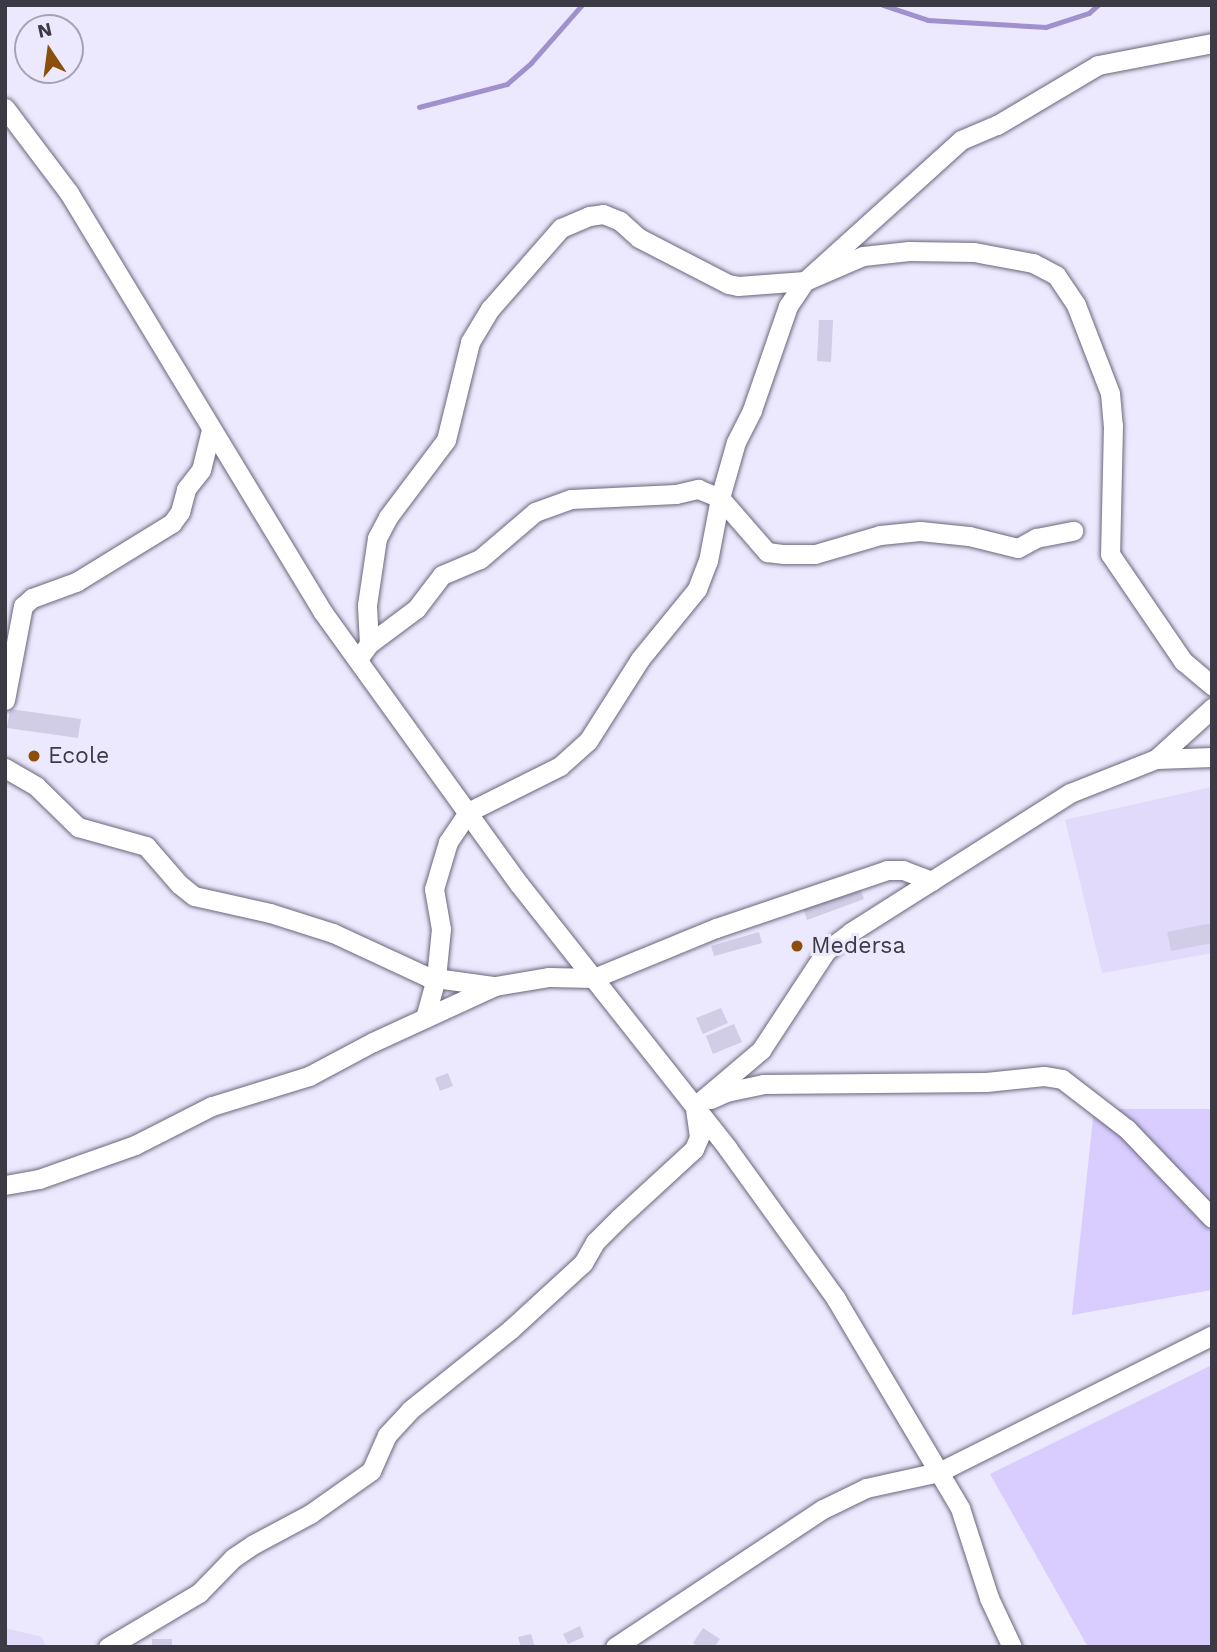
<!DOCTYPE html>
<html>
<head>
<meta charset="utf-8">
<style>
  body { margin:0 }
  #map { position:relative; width:1217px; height:1652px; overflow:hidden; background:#ece8fd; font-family:"Work Sans",sans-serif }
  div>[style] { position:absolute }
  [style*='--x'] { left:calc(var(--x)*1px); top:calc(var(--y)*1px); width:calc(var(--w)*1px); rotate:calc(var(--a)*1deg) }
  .built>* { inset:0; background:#e1dafb }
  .green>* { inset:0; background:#d8cdfe }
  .stream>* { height:4.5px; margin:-2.25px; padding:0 2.25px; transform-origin:2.25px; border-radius:2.25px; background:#a090ce }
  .building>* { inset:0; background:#d2cde6 }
  .roads { filter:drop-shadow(0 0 2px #6b667c) drop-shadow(0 0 2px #6b667c) }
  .minor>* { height:19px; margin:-9.5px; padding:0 9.5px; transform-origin:9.5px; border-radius:9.5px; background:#fff }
  .dots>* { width:19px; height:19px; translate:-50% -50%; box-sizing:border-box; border:4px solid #ece8fd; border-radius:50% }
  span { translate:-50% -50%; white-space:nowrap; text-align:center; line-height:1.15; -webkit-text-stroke:6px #ece8fd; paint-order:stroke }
  .poi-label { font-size:23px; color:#3c3a44 }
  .left { translate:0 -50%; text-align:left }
  .frame { position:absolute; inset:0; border:7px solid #3c3a44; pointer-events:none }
  .north { position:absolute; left:14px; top:14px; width:70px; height:70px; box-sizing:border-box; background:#ece8fd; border:2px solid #a6a2b3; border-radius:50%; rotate:347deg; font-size:19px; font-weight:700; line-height:28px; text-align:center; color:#3c3a44 }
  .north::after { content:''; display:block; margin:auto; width:24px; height:32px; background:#8a4f0a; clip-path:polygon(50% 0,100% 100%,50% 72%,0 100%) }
</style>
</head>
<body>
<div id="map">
  <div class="built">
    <i style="clip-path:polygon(1211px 787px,1212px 953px,1102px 973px,1065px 820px)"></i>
    <i style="clip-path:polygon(5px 1628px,42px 1637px,46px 1647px,5px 1647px)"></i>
  </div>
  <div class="green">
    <i style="clip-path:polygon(1094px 1109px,1212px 1109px,1212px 1290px,1072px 1315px)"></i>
    <i style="clip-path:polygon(1212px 1365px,1212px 1647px,1088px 1647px,990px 1474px)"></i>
  </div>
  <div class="stream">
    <i style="--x:883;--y:5;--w:47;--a:18.4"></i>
    <i style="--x:928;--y:20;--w:118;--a:3.4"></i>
    <i style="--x:1046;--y:27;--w:45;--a:-18"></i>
    <i style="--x:1089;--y:13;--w:12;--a:-42"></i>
    <i style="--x:419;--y:107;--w:91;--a:-14.6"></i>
    <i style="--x:507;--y:84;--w:32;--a:-41"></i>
    <i style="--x:531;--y:63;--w:77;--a:-48.7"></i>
  </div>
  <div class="building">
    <i style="clip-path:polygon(819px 320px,833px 320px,831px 362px,817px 361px)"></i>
    <i style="clip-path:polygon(10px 709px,81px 719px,78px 738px,7px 728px)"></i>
    <i style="clip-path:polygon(860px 888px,864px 899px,807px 920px,803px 908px)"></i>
    <i style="clip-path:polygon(1212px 923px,1212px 943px,1171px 951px,1167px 932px)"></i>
    <i style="clip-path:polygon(759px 932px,762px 943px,714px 956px,711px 946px)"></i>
    <i style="clip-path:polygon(721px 1008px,728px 1023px,703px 1034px,696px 1018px)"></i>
    <i style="clip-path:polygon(734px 1024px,742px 1042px,713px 1054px,706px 1036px)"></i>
    <i style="clip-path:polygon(448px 1073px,453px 1086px,440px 1091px,435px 1078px)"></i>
    <i style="clip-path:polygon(580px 1626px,584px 1637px,568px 1644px,563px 1634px)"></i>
    <i style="clip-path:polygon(703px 1628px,720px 1639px,714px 1647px,699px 1647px,693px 1643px)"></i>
    <i style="clip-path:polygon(531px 1634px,535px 1647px,521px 1647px,518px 1637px)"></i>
    <i style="clip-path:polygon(152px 1639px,172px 1639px,172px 1647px,152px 1647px)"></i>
  </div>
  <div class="roads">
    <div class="minor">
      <i style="--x:5;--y:108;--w:106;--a:53"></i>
      <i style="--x:69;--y:193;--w:489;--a:58.8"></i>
      <i style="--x:322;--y:611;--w:337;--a:54.2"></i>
      <i style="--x:519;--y:884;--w:337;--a:51.7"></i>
      <i style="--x:728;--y:1149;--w:185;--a:54.2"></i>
      <i style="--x:836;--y:1299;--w:243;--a:59.3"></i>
      <i style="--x:960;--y:1508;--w:95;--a:72.1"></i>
      <i style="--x:989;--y:1598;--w:54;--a:64.9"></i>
      <i style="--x:369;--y:644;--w:59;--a:-36.7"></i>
      <i style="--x:416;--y:609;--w:43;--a:-52.6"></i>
      <i style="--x:442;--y:575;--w:41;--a:-22.8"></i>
      <i style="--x:480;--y:559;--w:72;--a:-40.5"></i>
      <i style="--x:535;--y:512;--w:38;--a:-20"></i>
      <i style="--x:571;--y:499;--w:105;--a:-2.7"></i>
      <i style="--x:676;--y:494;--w:23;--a:-13"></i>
      <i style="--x:698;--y:489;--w:24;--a:22"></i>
      <i style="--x:720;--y:498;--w:72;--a:49"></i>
      <i style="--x:767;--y:552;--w:17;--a:7"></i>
      <i style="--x:784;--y:554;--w:31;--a:0"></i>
      <i style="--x:815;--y:554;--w:68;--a:-16.3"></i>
      <i style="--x:880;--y:535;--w:40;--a:-5.7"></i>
      <i style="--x:920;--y:531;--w:49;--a:5.8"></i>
      <i style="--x:969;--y:536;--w:50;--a:13.8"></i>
      <i style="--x:1018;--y:548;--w:21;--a:-29"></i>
      <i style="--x:1036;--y:538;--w:38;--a:-11"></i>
      <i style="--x:358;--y:659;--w:19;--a:-54"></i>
      <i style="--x:369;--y:644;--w:39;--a:-93"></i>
      <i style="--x:367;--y:605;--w:68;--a:-81.5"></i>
      <i style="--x:377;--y:538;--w:24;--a:-62"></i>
      <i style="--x:388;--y:517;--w:96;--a:-53"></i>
      <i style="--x:446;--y:440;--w:101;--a:-76.2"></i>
      <i style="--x:470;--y:342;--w:39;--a:-59"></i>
      <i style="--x:490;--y:309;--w:108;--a:-48.8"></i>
      <i style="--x:561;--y:228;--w:30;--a:-23"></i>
      <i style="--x:589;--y:216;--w:14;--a:-8"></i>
      <i style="--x:603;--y:214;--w:18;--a:22"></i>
      <i style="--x:620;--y:221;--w:25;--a:42"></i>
      <i style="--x:639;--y:238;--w:100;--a:27.3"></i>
      <i style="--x:728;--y:284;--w:10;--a:11"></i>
      <i style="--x:738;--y:286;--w:67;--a:-4.3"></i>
      <i style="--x:805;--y:281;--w:63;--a:-23.3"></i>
      <i style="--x:863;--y:256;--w:46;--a:-6.2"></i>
      <i style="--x:909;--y:251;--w:65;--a:0.9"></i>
      <i style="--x:974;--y:252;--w:60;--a:10.6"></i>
      <i style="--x:1033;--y:263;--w:26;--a:28"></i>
      <i style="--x:1056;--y:275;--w:36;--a:56"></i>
      <i style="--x:1076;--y:305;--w:94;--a:68.9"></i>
      <i style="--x:1110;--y:393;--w:32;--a:85"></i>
      <i style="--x:1113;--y:425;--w:129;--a:91.3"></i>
      <i style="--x:1110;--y:554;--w:130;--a:55.7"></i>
      <i style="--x:1183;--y:661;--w:38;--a:40"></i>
      <i style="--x:5;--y:700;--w:96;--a:-79.2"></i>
      <i style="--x:23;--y:606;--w:12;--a:-42"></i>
      <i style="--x:32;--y:598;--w:47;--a:-20"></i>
      <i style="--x:76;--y:582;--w:113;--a:-31.6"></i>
      <i style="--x:172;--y:523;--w:14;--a:-54"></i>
      <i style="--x:180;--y:512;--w:24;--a:-75"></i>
      <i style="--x:186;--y:489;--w:24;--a:-52"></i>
      <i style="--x:201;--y:470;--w:41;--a:-76"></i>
      <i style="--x:1156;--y:759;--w:56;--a:-2"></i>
      <i style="--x:5;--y:768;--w:36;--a:30"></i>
      <i style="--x:36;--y:786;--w:59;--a:44.3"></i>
      <i style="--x:78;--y:827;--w:71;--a:15.6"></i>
      <i style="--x:146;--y:846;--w:50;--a:49"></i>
      <i style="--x:179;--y:884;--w:19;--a:39"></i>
      <i style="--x:194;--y:896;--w:78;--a:12.6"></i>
      <i style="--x:270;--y:913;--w:66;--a:17.6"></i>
      <i style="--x:333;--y:933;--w:105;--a:24.9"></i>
      <i style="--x:428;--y:977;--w:67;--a:7.8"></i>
      <i style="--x:425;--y:1018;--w:41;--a:-74.6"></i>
      <i style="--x:436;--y:978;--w:49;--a:-84.2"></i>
      <i style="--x:441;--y:929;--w:41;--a:-99.9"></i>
      <i style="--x:434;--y:889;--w:49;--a:-73.4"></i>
      <i style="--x:448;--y:842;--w:36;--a:-56"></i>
      <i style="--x:468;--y:812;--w:103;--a:-26.6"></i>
      <i style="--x:560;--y:766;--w:38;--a:-42"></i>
      <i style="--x:588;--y:741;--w:97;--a:-57.6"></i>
      <i style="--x:640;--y:659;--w:90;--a:-50.8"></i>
      <i style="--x:697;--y:589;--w:30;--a:-69"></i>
      <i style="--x:708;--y:561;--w:64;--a:-79.2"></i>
      <i style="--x:720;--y:498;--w:58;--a:-74.1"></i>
      <i style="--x:736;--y:442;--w:36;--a:-63"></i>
      <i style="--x:752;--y:410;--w:110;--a:-70.9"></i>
      <i style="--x:788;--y:306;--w:30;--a:-56"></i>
      <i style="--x:805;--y:281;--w:210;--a:-42.1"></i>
      <i style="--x:961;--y:140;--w:39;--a:-23"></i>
      <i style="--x:997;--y:125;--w:117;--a:-30.7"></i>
      <i style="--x:1098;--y:65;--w:116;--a:-10.9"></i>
      <i style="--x:711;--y:1099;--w:17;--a:-25"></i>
      <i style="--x:726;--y:1092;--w:38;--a:-12"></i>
      <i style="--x:763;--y:1084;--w:223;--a:-0.5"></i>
      <i style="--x:986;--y:1082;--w:58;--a:-5.9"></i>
      <i style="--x:1044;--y:1076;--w:18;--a:9"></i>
      <i style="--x:1062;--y:1079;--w:82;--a:37.6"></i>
      <i style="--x:1127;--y:1129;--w:123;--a:46.3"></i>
      <i style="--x:695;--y:1106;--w:87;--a:-40.3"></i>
      <i style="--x:761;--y:1050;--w:118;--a:-56.7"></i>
      <i style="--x:826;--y:951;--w:31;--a:-37"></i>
      <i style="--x:851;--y:932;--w:259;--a:-32.4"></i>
      <i style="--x:1070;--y:793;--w:92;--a:-21.6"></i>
      <i style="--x:1156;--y:759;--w:76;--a:-42.3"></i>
      <i style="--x:5;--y:1185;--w:35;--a:-10"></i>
      <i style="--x:39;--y:1179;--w:102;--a:-19.5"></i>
      <i style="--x:135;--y:1145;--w:86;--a:-26.9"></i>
      <i style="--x:212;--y:1106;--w:102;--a:-17.2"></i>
      <i style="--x:309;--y:1076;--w:72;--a:-28"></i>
      <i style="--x:373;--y:1042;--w:134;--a:-24.7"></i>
      <i style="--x:495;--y:986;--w:55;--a:-9.5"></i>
      <i style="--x:549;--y:977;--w:45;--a:1.3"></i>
      <i style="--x:594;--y:978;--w:132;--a:-22.3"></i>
      <i style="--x:716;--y:928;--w:181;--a:-18.7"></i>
      <i style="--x:887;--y:870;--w:16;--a:0"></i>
      <i style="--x:903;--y:870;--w:31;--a:21"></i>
      <i style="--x:108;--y:1647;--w:106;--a:-30.7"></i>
      <i style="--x:199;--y:1593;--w:49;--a:-45.8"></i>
      <i style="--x:233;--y:1558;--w:23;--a:-34"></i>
      <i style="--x:252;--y:1545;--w:66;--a:-28.1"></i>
      <i style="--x:310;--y:1514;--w:75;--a:-35.2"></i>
      <i style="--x:371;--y:1471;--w:39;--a:-66"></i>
      <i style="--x:387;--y:1435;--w:34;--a:-47"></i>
      <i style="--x:410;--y:1410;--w:129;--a:-38.7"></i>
      <i style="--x:511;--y:1329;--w:98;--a:-42.5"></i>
      <i style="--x:583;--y:1263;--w:24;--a:-60"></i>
      <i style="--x:595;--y:1242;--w:34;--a:-45"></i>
      <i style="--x:619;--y:1218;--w:102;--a:-42.6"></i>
      <i style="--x:694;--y:1149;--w:13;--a:-67"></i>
      <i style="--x:699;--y:1137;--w:29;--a:-98"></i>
      <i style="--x:615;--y:1647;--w:250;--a:-33.6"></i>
      <i style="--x:823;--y:1509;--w:48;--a:-26"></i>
      <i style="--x:866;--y:1488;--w:75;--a:-12.4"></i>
      <i style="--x:939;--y:1472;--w:305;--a:-26.6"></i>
    </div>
  </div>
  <div class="dots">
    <i style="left:34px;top:756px;background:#8a4f0a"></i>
    <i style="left:797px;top:946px;background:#8a4f0a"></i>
  </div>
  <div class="poi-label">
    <span class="left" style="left:48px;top:756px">Ecole</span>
    <span class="left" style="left:811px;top:946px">Medersa</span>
  </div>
  <div class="frame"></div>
  <div class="north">N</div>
</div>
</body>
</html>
